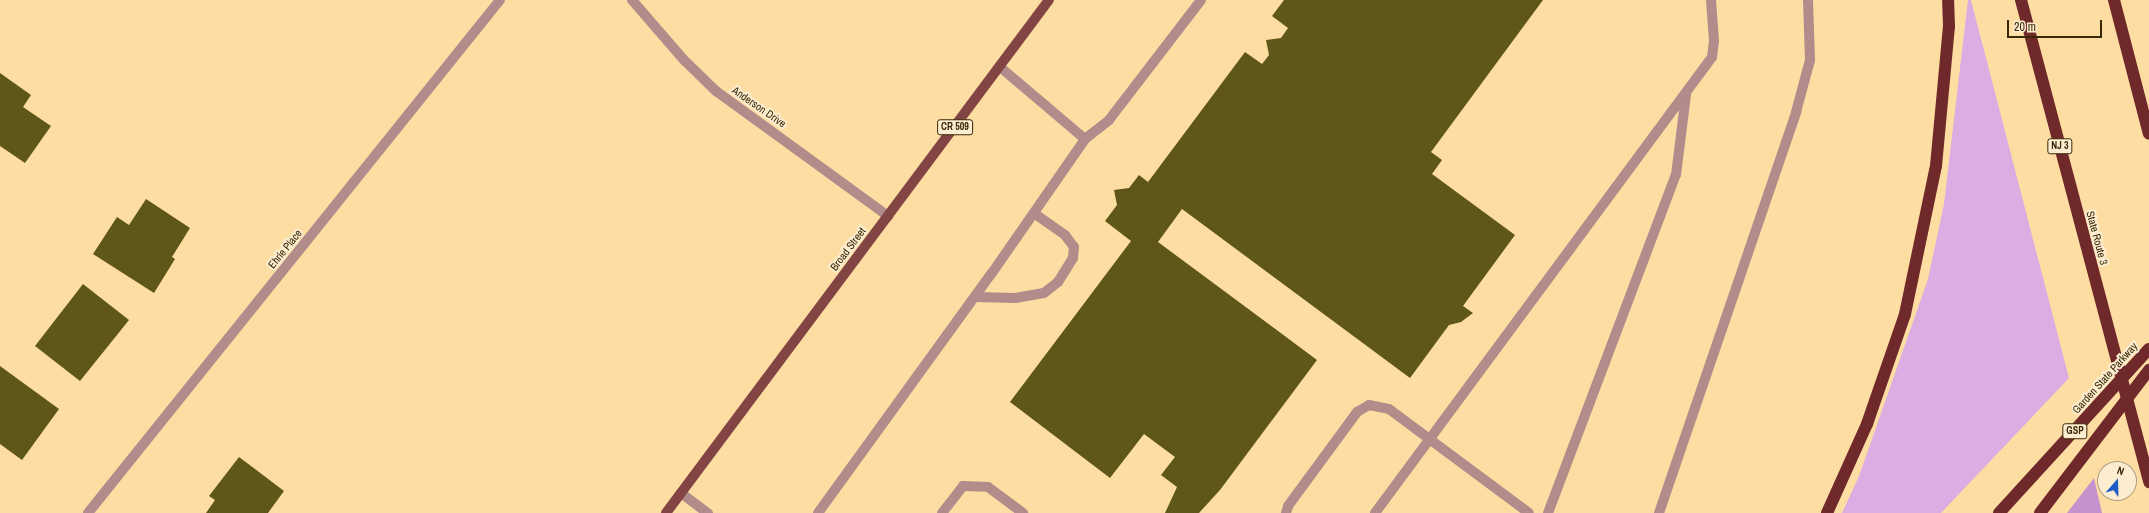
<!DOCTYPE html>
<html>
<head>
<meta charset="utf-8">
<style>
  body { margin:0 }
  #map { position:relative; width:2149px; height:513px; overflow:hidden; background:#fedda2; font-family:"Archivo Narrow",sans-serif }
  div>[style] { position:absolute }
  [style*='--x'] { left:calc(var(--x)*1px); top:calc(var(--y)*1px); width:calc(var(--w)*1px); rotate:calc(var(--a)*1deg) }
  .green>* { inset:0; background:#dbade3 }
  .forest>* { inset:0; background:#c592ce }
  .building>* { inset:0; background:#5f5719 }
  .lane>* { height:10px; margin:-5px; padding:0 5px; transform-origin:5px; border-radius:5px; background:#b18c8b }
  .street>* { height:10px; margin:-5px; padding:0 5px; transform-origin:5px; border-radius:5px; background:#b18c8b }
  .primary>* { height:10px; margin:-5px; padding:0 5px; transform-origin:5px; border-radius:5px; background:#834444 }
  .highway>* { height:12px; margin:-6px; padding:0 6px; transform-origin:6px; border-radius:6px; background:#70292b }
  span { translate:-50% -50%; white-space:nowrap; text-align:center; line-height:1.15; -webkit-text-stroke:4px #fdedd0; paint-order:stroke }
  .shield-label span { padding:1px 3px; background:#fdedd0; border:1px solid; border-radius:3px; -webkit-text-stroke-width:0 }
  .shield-label { font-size:10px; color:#382807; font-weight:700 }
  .street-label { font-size:11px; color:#382807 }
  .north { position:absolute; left:2097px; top:461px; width:40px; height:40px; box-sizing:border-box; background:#fdedd0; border:1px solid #ae9e80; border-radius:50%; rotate:20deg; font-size:11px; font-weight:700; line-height:16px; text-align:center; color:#382807 }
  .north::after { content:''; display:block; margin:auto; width:14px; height:18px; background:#205bc8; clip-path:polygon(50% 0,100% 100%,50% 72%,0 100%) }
  .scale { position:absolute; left:2007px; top:20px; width:95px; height:18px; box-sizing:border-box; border:2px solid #382807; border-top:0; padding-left:5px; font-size:12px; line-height:14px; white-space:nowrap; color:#382807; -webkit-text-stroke:3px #fdedd0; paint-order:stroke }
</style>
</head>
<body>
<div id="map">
  <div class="green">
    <i style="clip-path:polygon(1968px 0,1971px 0,2069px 378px,1941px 513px,1842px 513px,1859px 476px,1928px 279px,1944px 204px)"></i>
  </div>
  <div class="forest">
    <i style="clip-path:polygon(2094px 478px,2102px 513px,2067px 513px)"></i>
  </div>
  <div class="building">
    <i style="clip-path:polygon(1284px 0,1543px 0,1431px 152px,1442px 160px,1432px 174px,1515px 235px,1463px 306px,1473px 313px,1461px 322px,1449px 325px,1410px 378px,1182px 209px,1158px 242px,1317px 360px,1220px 490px,1199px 513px,1165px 513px,1177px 487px,1161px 475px,1175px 457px,1144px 434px,1110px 478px,1010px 402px,1131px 241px,1105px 221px,1117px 205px,1114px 190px,1129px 188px,1139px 175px,1148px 182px,1245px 52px,1262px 64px,1269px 55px,1266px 40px,1281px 38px,1288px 28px,1272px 16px)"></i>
    <i style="clip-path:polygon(0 73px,31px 95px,23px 107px,51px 126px,25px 163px,0 146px)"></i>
    <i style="clip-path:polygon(146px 199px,190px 228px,172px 257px,175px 259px,154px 293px,93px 254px,117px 217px,129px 225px)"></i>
    <i style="clip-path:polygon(83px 284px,129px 320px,80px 381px,35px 346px)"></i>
    <i style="clip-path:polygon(0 366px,59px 409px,22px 460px,0 444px)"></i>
    <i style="clip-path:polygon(239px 457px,284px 491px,268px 513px,206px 513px,215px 500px,209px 496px)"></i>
  </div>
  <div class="lane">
    <i style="--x:1000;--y:67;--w:111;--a:40.3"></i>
    <i style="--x:1085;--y:139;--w:31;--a:-38"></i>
    <i style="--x:1109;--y:120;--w:151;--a:-52.5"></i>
    <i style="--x:975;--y:297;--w:40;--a:1.4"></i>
    <i style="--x:1015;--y:298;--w:29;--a:-10"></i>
    <i style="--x:1044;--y:293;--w:18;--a:-38"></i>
    <i style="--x:1058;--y:282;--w:28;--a:-58"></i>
    <i style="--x:1073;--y:258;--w:11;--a:-85"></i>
    <i style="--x:1074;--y:247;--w:15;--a:-127"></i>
    <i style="--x:1065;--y:235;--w:38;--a:-145"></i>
    <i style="--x:681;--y:493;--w:34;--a:37"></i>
    <i style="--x:818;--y:513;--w:296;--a:-54.1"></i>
    <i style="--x:992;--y:273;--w:163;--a:-55.2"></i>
    <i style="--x:942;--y:513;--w:34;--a:-52"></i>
    <i style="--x:963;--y:486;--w:25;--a:2"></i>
    <i style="--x:988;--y:487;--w:44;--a:36.6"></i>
    <i style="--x:1286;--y:513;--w:7;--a:-74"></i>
    <i style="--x:1288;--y:506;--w:117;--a:-53.7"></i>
    <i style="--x:1357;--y:412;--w:14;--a:-30"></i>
    <i style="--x:1369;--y:405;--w:20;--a:11"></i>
    <i style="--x:1389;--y:409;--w:174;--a:36.6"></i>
    <i style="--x:1375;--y:513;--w:567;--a:-53.53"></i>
    <i style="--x:1712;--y:57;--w:16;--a:-83"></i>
    <i style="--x:1714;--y:41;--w:41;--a:-94.2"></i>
    <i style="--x:1548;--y:513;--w:361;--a:-69.3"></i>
    <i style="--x:1676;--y:175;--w:81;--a:-82.9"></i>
    <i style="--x:1659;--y:513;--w:424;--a:-71.1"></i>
    <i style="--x:1796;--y:112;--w:54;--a:-74.9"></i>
    <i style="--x:1810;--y:60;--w:60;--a:-91.9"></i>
  </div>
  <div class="street">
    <i style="--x:632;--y:0;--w:79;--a:49.1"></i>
    <i style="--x:684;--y:60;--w:45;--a:44.1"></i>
    <i style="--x:716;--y:91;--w:213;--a:36"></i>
    <i style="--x:88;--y:513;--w:658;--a:-51.23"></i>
  </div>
  <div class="primary">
    <i style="--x:666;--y:513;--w:640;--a:-53.26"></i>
  </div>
  <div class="highway">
    <i style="--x:2021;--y:0;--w:499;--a:75.1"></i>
    <i style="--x:2114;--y:0;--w:138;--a:75.4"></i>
    <i style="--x:1827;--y:513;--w:98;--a:-65.8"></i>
    <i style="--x:1867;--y:424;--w:116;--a:-70.9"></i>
    <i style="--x:1905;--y:314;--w:151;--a:-78.2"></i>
    <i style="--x:1936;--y:166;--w:141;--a:-84.7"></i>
    <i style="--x:1949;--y:26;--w:26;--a:-92"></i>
    <i style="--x:1999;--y:513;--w:222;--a:-47.6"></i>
    <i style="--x:2040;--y:513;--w:180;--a:-52.7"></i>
  </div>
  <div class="shield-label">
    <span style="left:955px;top:127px">CR 509</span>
    <span style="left:2060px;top:146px">NJ 3</span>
    <span style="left:2075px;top:431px">GSP</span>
  </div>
  <div class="street-label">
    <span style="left:759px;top:107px;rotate:35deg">Anderson Drive</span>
    <span style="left:2097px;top:238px;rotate:75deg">State Route 3</span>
    <span style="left:285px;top:249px;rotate:-51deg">Ehrle Place</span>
    <span style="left:848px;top:249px;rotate:-53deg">Broad Street</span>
    <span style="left:2105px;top:378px;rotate:-48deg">Garden State Parkway</span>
  </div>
  <div class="north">N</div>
  <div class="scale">20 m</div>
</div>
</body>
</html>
